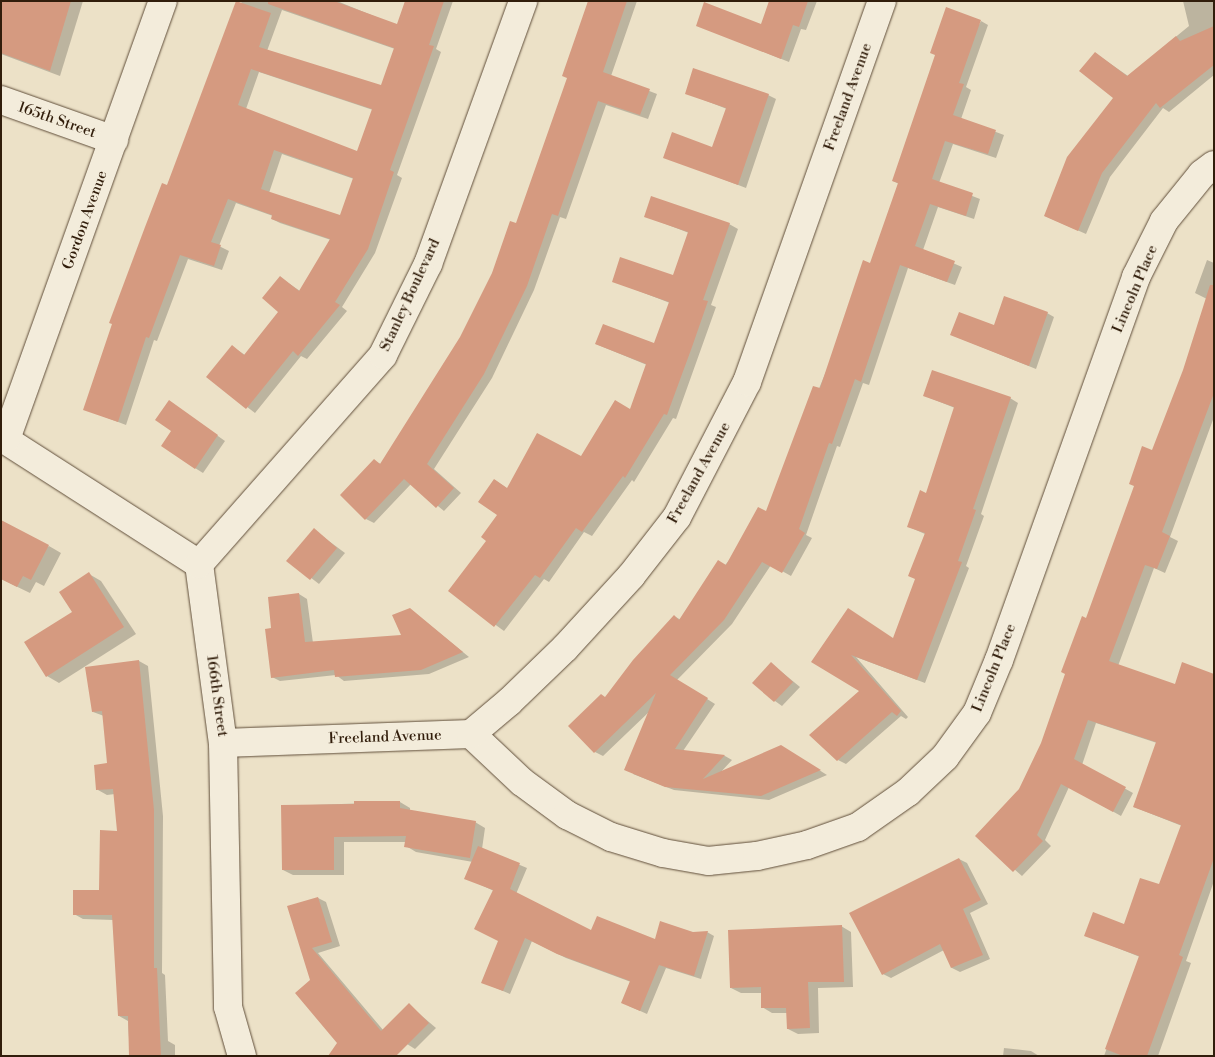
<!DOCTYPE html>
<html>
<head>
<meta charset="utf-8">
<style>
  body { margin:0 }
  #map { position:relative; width:1215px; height:1057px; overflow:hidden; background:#ece1c7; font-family:"Libre Bodoni",serif }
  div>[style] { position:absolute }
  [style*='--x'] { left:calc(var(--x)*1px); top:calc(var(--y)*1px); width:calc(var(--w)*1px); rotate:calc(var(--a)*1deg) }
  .shadow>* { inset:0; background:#0003 }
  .building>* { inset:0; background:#d59a80 }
  .roads { filter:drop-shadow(0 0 1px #604e3a) drop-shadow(0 0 1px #604e3a) }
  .minor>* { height:28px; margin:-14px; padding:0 14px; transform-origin:14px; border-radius:14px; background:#f3ecdb }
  span { translate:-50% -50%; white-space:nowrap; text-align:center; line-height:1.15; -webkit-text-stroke:4.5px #f3ecdb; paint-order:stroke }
  .street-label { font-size:15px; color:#311d0b }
  .frame { position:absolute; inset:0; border:2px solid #311d0b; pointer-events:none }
</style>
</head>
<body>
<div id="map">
  <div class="shadow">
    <i style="clip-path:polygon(7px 1px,83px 1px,60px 76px,1px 54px,1px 12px)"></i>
    <i style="clip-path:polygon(evenodd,242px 1px,337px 1px,398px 26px,406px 1px,453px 1px,436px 49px,441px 52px,397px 175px,402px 178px,375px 253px,342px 307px,347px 311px,307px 359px,301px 356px,255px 413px,208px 377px,233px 347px,245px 355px,280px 312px,281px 278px,300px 291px,331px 240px,280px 223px,272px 219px,273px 216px,236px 203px,219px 246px,229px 251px,222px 270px,188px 259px,157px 341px,154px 340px,126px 425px,84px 409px,167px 186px,242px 1px,282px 10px,395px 49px,382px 87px,267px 51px,282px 10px,242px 1px,259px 72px,373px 110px,358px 153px,246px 109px,259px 72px,242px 1px,282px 154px,354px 179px,341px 216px,269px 193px,282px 154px)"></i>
    <i style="clip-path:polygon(590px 1px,637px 1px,611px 76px,657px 94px,648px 119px,606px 105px,566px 219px,560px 217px,534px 290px,492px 378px,434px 469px,461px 493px,444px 511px,411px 484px,374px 523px,366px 519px,374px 461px,381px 464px,462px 338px,517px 225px,569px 79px)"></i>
    <i style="clip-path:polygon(770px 1px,817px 1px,806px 30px,801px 29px,789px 62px,697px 25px,761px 26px)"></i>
    <i style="clip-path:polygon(1183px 1px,1214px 1px,1214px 75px,1169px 112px,1163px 108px,1110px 177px,1086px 234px,1045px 216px,1115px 97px,1095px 53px,1128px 76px,1189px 26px)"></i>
    <i style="clip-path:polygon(981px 21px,988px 25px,966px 87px,971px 90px,961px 119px,1004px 135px,996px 158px,953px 144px,939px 183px,980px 199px,974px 219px,938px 207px,923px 250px,962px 267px,955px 285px,908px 268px,869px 385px,863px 383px,840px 447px,837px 446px,806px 535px,812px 538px,791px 576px,771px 565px,732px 624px,677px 680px,715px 704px,683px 751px,725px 756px,732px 760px,720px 773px,789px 751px,827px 775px,769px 800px,674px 790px,633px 774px,650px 711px,603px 756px,595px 752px,606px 698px,674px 616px,681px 620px,767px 513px,871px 264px,899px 184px,893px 181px)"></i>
    <i style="clip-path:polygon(686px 93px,768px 95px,776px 99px,746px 188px,665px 157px,713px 149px,727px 109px)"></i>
    <i style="clip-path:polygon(645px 216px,729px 224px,738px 229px,711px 305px,716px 307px,676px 419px,673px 418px,634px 482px,632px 480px,592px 536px,584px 532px,549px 582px,544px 579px,504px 631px,449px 591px,488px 540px,499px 515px,495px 480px,508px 489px,581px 458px,630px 411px,647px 365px,596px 344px,655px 345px,670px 303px,613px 281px,673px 277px,689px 233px)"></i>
    <i style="clip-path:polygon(1207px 260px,1214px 263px,1214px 417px,1170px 537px,1178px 541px,1165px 573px,1154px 568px,1118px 666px,1175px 686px,1214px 675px,1214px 881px,1186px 961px,1191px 963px,1158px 1056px,1104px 1056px,1140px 957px,1085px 935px,1125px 926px,1159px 886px,1182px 826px,1134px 807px,1157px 743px,1096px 723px,1082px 765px,1133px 793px,1121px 816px,1069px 787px,1045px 840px,1051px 846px,1022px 876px,977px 836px,1020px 790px,1042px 743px,1184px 371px,1207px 299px,1195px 293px)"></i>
    <i style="clip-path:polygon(1047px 313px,1054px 317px,1036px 369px,952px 335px)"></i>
    <i style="clip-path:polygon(925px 396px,1010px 398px,1018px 403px,981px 514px,984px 516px,966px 566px,969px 568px,925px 683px,856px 657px,908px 717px,906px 719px,901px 716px,846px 764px,838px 760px,861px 691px,813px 661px,894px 639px,916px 579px,925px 534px,909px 527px,927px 494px,955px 408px)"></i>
    <i style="clip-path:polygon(177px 407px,225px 441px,203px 473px,195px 468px,173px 431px)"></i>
    <i style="clip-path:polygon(314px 530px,345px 553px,319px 584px,288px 560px)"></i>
    <i style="clip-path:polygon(49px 546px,61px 553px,44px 586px,36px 582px,30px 593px,1px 579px)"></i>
    <i style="clip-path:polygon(89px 574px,101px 581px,136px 634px,59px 683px,47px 676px)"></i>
    <i style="clip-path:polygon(299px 594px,307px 599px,313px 643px,403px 636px,410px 609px,469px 657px,429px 674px,344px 681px,336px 675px,280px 681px,272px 677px,273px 629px)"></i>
    <i style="clip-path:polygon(139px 661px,148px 666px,163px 816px,162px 973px,165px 975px,168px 1041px,175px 1045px,175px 1056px,130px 1056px,128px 1021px,119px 1016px,113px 920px,83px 919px,74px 914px,100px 891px,118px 832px,115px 794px,107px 795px,98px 790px,109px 764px,104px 716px,93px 712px)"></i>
    <i style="clip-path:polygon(772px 664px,800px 687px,782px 706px,775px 701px)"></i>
    <i style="clip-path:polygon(400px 802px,410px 808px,410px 811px,475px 822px,485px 828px,482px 849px,527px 868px,516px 894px,592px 932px,655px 941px,693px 933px,707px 932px,714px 936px,701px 979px,666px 968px,647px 1014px,629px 1006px,631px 982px,566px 958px,532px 941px,510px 994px,482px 982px,499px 941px,494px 891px,466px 878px,473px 862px,416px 852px,406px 846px,407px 842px,344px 842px,344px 875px,293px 875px,283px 870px,282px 806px)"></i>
    <i style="clip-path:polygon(959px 859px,967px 863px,988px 904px,970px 913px,990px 959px,960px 972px,952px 968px,944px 950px,891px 978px,883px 974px)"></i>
    <i style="clip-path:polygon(318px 898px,326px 902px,340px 946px,318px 953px,400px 1050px,339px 1043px,312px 980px,289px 907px)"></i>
    <i style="clip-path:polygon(841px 926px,851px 932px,853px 987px,818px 988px,819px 1033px,798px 1034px,788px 1029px,788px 1013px,772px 1013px,762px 1007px,762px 993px,741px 993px,731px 988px)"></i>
    <i style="clip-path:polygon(409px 1005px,436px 1028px,415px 1049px,407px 1044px)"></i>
    <i style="clip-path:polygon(1004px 1048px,1031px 1051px,1039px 1056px,1003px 1056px)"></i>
  </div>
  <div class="building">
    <i style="clip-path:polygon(1px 1px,71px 1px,50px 71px,1px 53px)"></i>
    <i style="clip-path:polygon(evenodd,236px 1px,271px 13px,259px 47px,381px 85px,394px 48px,268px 4px,268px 1px,334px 1px,397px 24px,405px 1px,444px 1px,429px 45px,434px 46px,390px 170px,394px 172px,368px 249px,335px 302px,340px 305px,298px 356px,293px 351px,246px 409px,206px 377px,232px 345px,244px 355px,278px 312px,262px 298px,280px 276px,299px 291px,330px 239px,271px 219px,272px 215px,228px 199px,211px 242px,221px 245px,214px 266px,180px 255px,149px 338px,146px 337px,118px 422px,83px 410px,112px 324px,109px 323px,145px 227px,162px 183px,167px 185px,236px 1px,251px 69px,372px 109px,357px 151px,238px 105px,251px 69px,236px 1px,274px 150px,353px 178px,340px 215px,261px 189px,274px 150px)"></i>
    <i style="clip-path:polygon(588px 1px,627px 1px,603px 72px,650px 89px,640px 115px,598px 101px,558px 216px,552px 214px,527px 286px,484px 374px,427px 464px,454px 488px,436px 508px,404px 479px,365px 520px,340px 495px,374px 459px,380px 464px,460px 337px,492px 273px,510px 221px,516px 223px,567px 78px,562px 76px)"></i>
    <i style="clip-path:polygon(769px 1px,808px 1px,799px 27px,793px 25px,781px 59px,696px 26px,704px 2px,761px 24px)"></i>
    <i style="clip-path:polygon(946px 7px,981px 20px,959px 83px,964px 84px,953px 115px,996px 130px,988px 154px,945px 141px,932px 179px,973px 193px,966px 216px,930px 204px,915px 246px,955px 261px,947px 282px,900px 265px,861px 382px,855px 379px,832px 444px,829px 443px,799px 529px,805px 533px,782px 573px,762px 562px,724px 620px,670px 675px,708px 698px,675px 749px,725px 755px,703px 779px,781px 745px,821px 770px,761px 796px,665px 787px,624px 770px,656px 693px,594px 753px,568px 726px,601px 694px,605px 697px,633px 660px,674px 615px,679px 620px,718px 560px,726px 565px,758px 507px,766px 511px,813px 386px,820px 388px,863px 260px,870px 263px,898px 183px,892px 181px,935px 55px,930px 53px)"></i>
    <i style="clip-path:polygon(1214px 26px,1214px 65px,1160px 108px,1156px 103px,1102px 173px,1078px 231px,1044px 216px,1067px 157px,1113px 98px,1079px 71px,1095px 52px,1127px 76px,1176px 36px,1180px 41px)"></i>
    <i style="clip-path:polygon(693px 68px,769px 94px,738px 185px,663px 158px,672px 132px,712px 147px,726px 108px,685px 94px)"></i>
    <i style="clip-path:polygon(651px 196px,730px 223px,703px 300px,708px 301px,692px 347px,667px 415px,664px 414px,625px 478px,623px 476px,582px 532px,576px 528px,540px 578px,535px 575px,494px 627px,448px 591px,486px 541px,481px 537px,497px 515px,478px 502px,494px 479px,507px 488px,537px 433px,581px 456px,615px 400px,630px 409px,646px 364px,595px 344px,603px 324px,654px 343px,669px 302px,612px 282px,620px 257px,673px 275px,688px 232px,644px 217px)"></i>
    <i style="clip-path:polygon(1210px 285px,1214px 285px,1214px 393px,1162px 532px,1170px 536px,1157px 569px,1145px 565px,1109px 661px,1175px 684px,1182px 662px,1214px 674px,1214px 858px,1179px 955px,1183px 957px,1147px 1056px,1123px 1056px,1105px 1049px,1139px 956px,1084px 936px,1093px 912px,1124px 924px,1140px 878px,1159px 884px,1181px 825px,1133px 807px,1156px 742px,1088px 720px,1074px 759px,1126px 787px,1113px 812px,1061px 784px,1037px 835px,1043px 841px,1013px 872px,975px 836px,1019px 789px,1041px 743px,1065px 674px,1061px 672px,1082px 616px,1086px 618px,1134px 486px,1129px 484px,1142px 446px,1152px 450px,1183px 370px)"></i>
    <i style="clip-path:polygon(1004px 296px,1048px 312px,1029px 366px,950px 335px,959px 312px,994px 325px)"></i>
    <i style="clip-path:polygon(932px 370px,1011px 397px,973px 509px,976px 510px,958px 561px,962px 562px,917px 680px,851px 655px,901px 711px,897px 716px,892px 712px,837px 761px,809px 735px,859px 691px,811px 662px,848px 608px,893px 638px,915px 579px,908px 576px,925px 533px,907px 527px,920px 490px,926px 493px,954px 407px,923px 396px)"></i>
    <i style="clip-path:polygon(169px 400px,218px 435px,195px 469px,161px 446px,171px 431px,155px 420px)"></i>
    <i style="clip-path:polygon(1px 520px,49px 545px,31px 580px,23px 576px,17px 587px,1px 579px)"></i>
    <i style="clip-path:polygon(314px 528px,337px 548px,310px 580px,286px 561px)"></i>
    <i style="clip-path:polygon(89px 572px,124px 627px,46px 677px,24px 642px,72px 612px,59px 592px)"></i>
    <i style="clip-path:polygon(299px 593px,305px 642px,401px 635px,392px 615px,410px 608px,463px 652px,421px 670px,335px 677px,334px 670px,271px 678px,265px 629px,271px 628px,268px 597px)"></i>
    <i style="clip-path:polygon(139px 660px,154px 810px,154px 968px,157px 968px,161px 1056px,129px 1056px,128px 1016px,118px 1016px,112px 915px,73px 915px,73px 890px,99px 890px,100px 830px,117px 831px,113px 789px,96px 790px,94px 765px,107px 763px,102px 711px,92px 712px,85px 667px)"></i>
    <i style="clip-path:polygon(771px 662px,793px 682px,774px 702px,752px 683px)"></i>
    <i style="clip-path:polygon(354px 801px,400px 801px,400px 808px,476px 821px,470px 858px,404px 847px,406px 836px,334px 837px,334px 870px,282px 870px,281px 805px,354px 804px)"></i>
    <i style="clip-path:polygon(478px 846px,520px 863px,510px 889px,591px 930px,597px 916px,655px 939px,660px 921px,693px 932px,708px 931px,694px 976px,659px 965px,640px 1011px,621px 1003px,630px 981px,557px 954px,525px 938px,503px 991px,481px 983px,498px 941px,474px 929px,493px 890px,464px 879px)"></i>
    <i style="clip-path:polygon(959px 858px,981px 900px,963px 909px,983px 955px,951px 968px,940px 944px,882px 975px,849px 913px)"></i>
    <i style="clip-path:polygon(318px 897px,332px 942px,312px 948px,381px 1031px,409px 1003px,429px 1023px,396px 1056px,328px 1056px,337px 1043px,295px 993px,310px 980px,287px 906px)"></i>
    <i style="clip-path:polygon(842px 925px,844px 982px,808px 982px,810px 1028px,787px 1029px,786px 1008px,761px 1008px,761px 987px,730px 988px,728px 930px)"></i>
  </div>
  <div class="roads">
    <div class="minor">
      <i style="--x:1;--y:100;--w:120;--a:19.5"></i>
      <i style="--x:1;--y:437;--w:235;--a:32.7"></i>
      <i style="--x:199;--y:564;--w:181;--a:82.4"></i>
      <i style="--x:223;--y:743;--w:264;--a:88.9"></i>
      <i style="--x:228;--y:1007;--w:51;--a:74.1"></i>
      <i style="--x:6;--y:439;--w:465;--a:-70.3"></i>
      <i style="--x:199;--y:564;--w:278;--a:-48.6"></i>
      <i style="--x:383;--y:355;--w:102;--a:-63.7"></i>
      <i style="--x:428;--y:264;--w:280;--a:-70.1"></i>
      <i style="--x:471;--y:734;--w:70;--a:43.3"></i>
      <i style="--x:522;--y:782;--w:56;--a:36.3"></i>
      <i style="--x:567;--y:815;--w:49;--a:26.6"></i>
      <i style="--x:611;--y:837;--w:54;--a:17.1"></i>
      <i style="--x:663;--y:853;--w:46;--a:10.1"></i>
      <i style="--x:708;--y:861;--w:49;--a:-5.8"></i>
      <i style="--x:757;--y:856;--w:51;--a:-12.4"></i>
      <i style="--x:807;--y:845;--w:54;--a:-19.4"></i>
      <i style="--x:858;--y:827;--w:61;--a:-35"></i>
      <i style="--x:908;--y:792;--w:51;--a:-43.4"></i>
      <i style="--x:945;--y:757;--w:54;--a:-54"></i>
      <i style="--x:977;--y:713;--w:57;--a:-67.5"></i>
      <i style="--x:999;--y:660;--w:407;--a:-70.3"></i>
      <i style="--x:1136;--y:277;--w:63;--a:-63.4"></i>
      <i style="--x:1164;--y:221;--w:60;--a:-51"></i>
      <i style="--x:1202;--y:174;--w:15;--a:-37"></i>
      <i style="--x:223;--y:743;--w:248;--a:-2.1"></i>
      <i style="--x:471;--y:734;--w:50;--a:-40.1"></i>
      <i style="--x:509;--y:702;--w:78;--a:-44"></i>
      <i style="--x:565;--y:648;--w:98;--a:-47.5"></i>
      <i style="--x:631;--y:576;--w:75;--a:-52.1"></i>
      <i style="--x:677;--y:517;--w:152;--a:-62.6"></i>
      <i style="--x:747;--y:382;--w:404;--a:-70.5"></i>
    </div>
  </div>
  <div class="street-label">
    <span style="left:848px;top:97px;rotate:-70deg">Freeland Avenue</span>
    <span style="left:57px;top:120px;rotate:19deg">165th Street</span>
    <span style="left:85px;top:220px;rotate:-70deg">Gordon Avenue</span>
    <span style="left:1135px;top:289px;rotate:-67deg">Lincoln Place</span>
    <span style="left:410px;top:295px;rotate:-65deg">Stanley Boulevard</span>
    <span style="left:699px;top:473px;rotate:-61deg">Freeland Avenue</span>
    <span style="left:994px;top:668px;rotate:-68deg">Lincoln Place</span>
    <span style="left:217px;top:696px;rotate:82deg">166th Street</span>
    <span style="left:385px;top:737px;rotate:-2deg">Freeland Avenue</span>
  </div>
  <div class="frame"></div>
</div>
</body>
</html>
